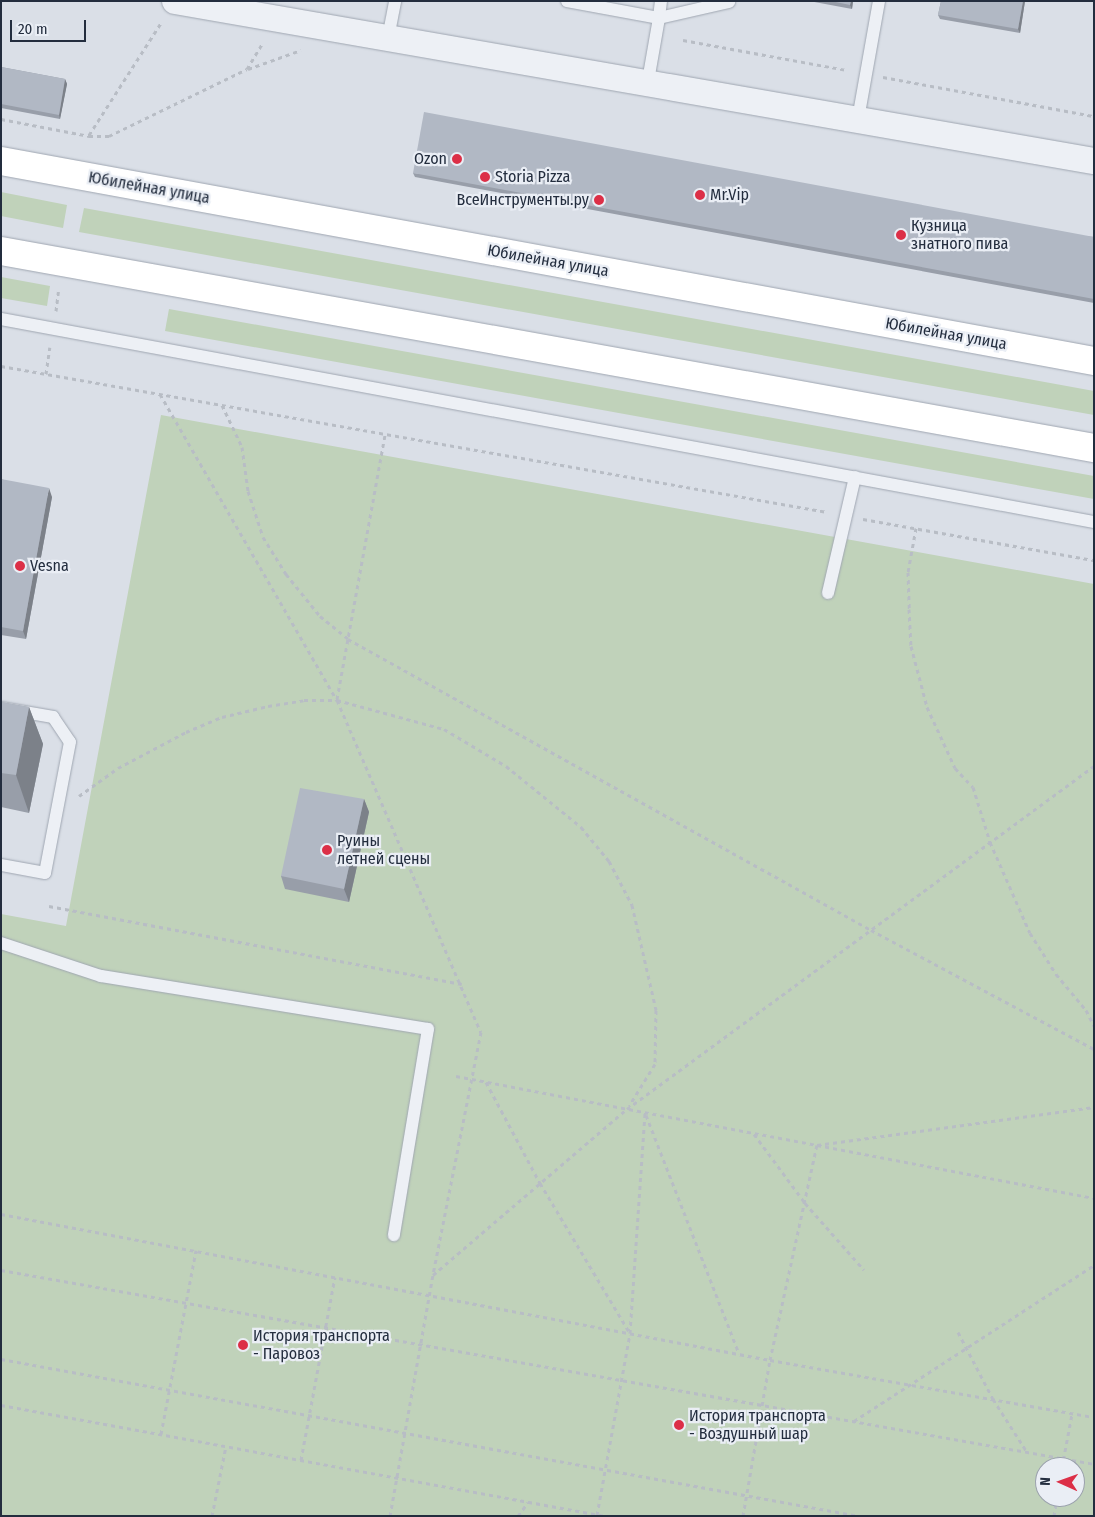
<!DOCTYPE html>
<html>
<head>
<meta charset="utf-8">
<style>
  body { margin:0 }
  #map { position:relative; width:1095px; height:1517px; overflow:hidden; background:#dadfe7; font-family:"Fira Sans Condensed",sans-serif }
  div>[style] { position:absolute }
  [style*='--x'] { left:calc(var(--x)*1px); top:calc(var(--y)*1px); width:calc(var(--w)*1px); rotate:calc(var(--a)*1deg) }
  .green>* { inset:0; background:#c0d2ba }
  .path>* { height:3px; margin-top:-1.5px; transform-origin:0; background:repeating-linear-gradient(90deg,#b8bdc5 0 4px,transparent 0 8px) }
  .roads { filter:drop-shadow(0 0 1px #9fa6b1) drop-shadow(0 0 1px #9fa6b1) }
  .service>* { height:12px; margin:-6px; padding:0 6px; transform-origin:6px; border-radius:6px; background:#edf0f5 }
  .minor>* { height:26px; margin:-13px; padding:0 13px; transform-origin:13px; border-radius:13px; background:#edf0f5 }
  .secondary>* { height:28px; margin:-14px; padding:0 14px; transform-origin:14px; border-radius:14px; background:#fff }
  .wall>* { inset:0; background:#989ea9 }
  .shaded-wall>* { inset:0; background:#7c8189 }
  .building>* { inset:0; background:#b1b8c4 }
  .dots>* { width:14px; height:14px; translate:-50% -50%; box-sizing:border-box; border:2px solid #eaeef5; border-radius:50% }
  span { translate:-50% -50%; white-space:nowrap; text-align:center; line-height:1.15; -webkit-text-stroke:4.5px #eaeef5; paint-order:stroke }
  .poi-label { font-size:16px; color:#232d3e }
  .right { translate:-100% -50%; text-align:right }
  .left { translate:0 -50%; text-align:left }
  .street-label { font-size:16px; color:#232d3e }
  .frame { position:absolute; inset:0; border:2px solid #232d3e; pointer-events:none }
  .north { position:absolute; left:1035px; top:1457px; width:50px; height:50px; box-sizing:border-box; background:#eaeef5; border:1px solid #9aa1ac; border-radius:50%; rotate:272deg; font-size:14px; font-weight:700; line-height:20px; text-align:center; color:#232d3e }
  .north::after { content:''; display:block; margin:auto; width:18px; height:22px; background:#dc2f47; clip-path:polygon(50% 0,100% 100%,50% 72%,0 100%) }
  .scale { position:absolute; left:10px; top:20px; width:76px; height:22px; box-sizing:border-box; border:2px solid #232d3e; border-top:0; padding-left:6px; font-size:15px; line-height:18px; white-space:nowrap; color:#232d3e; -webkit-text-stroke:4px #eaeef5; paint-order:stroke }
</style>
</head>
<body>
<div id="map">
  <div class="green">
    <i style="clip-path:polygon(1px 192px,67px 205px,63px 228px,1px 216px)"></i>
    <i style="clip-path:polygon(84px 208px,1094px 391px,1094px 415px,79px 232px)"></i>
    <i style="clip-path:polygon(1px 277px,50px 286px,47px 306px,1px 298px)"></i>
    <i style="clip-path:polygon(169px 309px,1094px 476px,1094px 499px,165px 331px)"></i>
    <i style="clip-path:polygon(evenodd,161px 415px,1094px 584px,1094px 1516px,1px 1516px,1px 914px,66px 926px,161px 415px,1045px 1467px,1075px 1467px,1075px 1497px,1045px 1497px,1045px 1467px)"></i>
  </div>
  <div class="path">
    <i style="--x:683;--y:40;--w:167;--a:10.4"></i>
    <i style="--x:248;--y:69;--w:56;--a:-19.7"></i>
    <i style="--x:883;--y:77;--w:215;--a:10.5"></i>
    <i style="--x:1;--y:119;--w:90;--a:10.9"></i>
    <i style="--x:89;--y:136;--w:20;--a:0"></i>
    <i style="--x:109;--y:136;--w:153;--a:-25.9"></i>
    <i style="--x:247;--y:69;--w:31;--a:-59"></i>
    <i style="--x:89;--y:135;--w:133;--a:-57.3"></i>
    <i style="--x:56;--y:311;--w:23;--a:-83"></i>
    <i style="--x:1;--y:366;--w:839;--a:10.02"></i>
    <i style="--x:46;--y:374;--w:27;--a:-82"></i>
    <i style="--x:160;--y:394;--w:354;--a:60"></i>
    <i style="--x:337;--y:700;--w:362;--a:66.6"></i>
    <i style="--x:481;--y:1032;--w:247;--a:101.2"></i>
    <i style="--x:222;--y:405;--w:47;--a:64.5"></i>
    <i style="--x:242;--y:447;--w:44;--a:82.2"></i>
    <i style="--x:248;--y:491;--w:48;--a:71.9"></i>
    <i style="--x:263;--y:537;--w:44;--a:58.1"></i>
    <i style="--x:286;--y:574;--w:54;--a:51"></i>
    <i style="--x:320;--y:616;--w:36;--a:39"></i>
    <i style="--x:348;--y:639;--w:599;--a:29.09"></i>
    <i style="--x:871;--y:930;--w:253;--a:28.1"></i>
    <i style="--x:863;--y:519;--w:235;--a:10.1"></i>
    <i style="--x:916;--y:528;--w:45;--a:100.3"></i>
    <i style="--x:908;--y:572;--w:37;--a:88"></i>
    <i style="--x:909;--y:609;--w:37;--a:87"></i>
    <i style="--x:911;--y:646;--w:63;--a:75.3"></i>
    <i style="--x:927;--y:707;--w:67;--a:65.3"></i>
    <i style="--x:955;--y:768;--w:26;--a:47"></i>
    <i style="--x:973;--y:787;--w:58;--a:72.8"></i>
    <i style="--x:990;--y:842;--w:99;--a:66.3"></i>
    <i style="--x:1030;--y:933;--w:49;--a:57.6"></i>
    <i style="--x:1056;--y:974;--w:47;--a:50.2"></i>
    <i style="--x:1086;--y:1010;--w:18;--a:63"></i>
    <i style="--x:337;--y:699;--w:269;--a:-79.7"></i>
    <i style="--x:79;--y:796;--w:48;--a:-35.7"></i>
    <i style="--x:118;--y:768;--w:77;--a:-27.9"></i>
    <i style="--x:186;--y:732;--w:39;--a:-23"></i>
    <i style="--x:222;--y:717;--w:47;--a:-13.4"></i>
    <i style="--x:268;--y:706;--w:36;--a:-9"></i>
    <i style="--x:304;--y:700;--w:33;--a:0"></i>
    <i style="--x:337;--y:700;--w:111;--a:15.2"></i>
    <i style="--x:444;--y:729;--w:72;--a:30.8"></i>
    <i style="--x:506;--y:766;--w:97;--a:39.1"></i>
    <i style="--x:581;--y:827;--w:44;--a:50.5"></i>
    <i style="--x:609;--y:861;--w:50;--a:62.4"></i>
    <i style="--x:632;--y:905;--w:108;--a:77.1"></i>
    <i style="--x:656;--y:1010;--w:54;--a:91.1"></i>
    <i style="--x:655;--y:1064;--w:49;--a:121.8"></i>
    <i style="--x:49;--y:906;--w:420;--a:10.7"></i>
    <i style="--x:456;--y:1076;--w:650;--a:10.83"></i>
    <i style="--x:486;--y:1082;--w:115;--a:61.9"></i>
    <i style="--x:540;--y:1183;--w:174;--a:59.1"></i>
    <i style="--x:646;--y:1115;--w:256;--a:68.7"></i>
    <i style="--x:754;--y:1134;--w:86;--a:53.5"></i>
    <i style="--x:805;--y:1203;--w:89;--a:48.6"></i>
    <i style="--x:1;--y:1214;--w:783;--a:10.75"></i>
    <i style="--x:770;--y:1360;--w:329;--a:10"></i>
    <i style="--x:1;--y:1270;--w:1110;--a:10.06"></i>
    <i style="--x:958;--y:1332;--w:76;--a:62.4"></i>
    <i style="--x:993;--y:1399;--w:63;--a:57.3"></i>
    <i style="--x:1;--y:1359;--w:872;--a:10.37"></i>
    <i style="--x:1;--y:1405;--w:614;--a:10.41"></i>
    <i style="--x:854;--y:1421;--w:286;--a:-33"></i>
    <i style="--x:161;--y:1434;--w:187;--a:-79.2"></i>
    <i style="--x:301;--y:1460;--w:186;--a:-79.5"></i>
    <i style="--x:1062;--y:1467;--w:54;--a:-79.3"></i>
    <i style="--x:597;--y:1515;--w:185;--a:-79.7"></i>
    <i style="--x:630;--y:1333;--w:222;--a:-86.1"></i>
    <i style="--x:212;--y:1516;--w:71;--a:-78.7"></i>
    <i style="--x:390;--y:1516;--w:245;--a:-79.9"></i>
    <i style="--x:433;--y:1275;--w:255;--a:-40.6"></i>
    <i style="--x:627;--y:1109;--w:579;--a:-36.3"></i>
    <i style="--x:518;--y:1516;--w:17;--a:-54"></i>
    <i style="--x:743;--y:1516;--w:158;--a:-80.2"></i>
    <i style="--x:770;--y:1360;--w:220;--a:-77.7"></i>
    <i style="--x:817;--y:1145;--w:280;--a:-7.8"></i>
    <i style="--x:1054;--y:1516;--w:19;--a:-81"></i>
  </div>
  <div class="roads">
    <div class="service">
      <i style="--x:567;--y:1;--w:94;--a:10.5"></i>
      <i style="--x:659;--y:18;--w:64;--a:99.9"></i>
      <i style="--x:661;--y:1;--w:17;--a:97"></i>
      <i style="--x:659;--y:18;--w:72;--a:-12.9"></i>
      <i style="--x:388;--y:38;--w:38;--a:-79"></i>
      <i style="--x:858;--y:119;--w:120;--a:-79.9"></i>
      <i style="--x:1;--y:319;--w:1112;--a:10.52"></i>
      <i style="--x:828;--y:593;--w:119;--a:-76.9"></i>
      <i style="--x:1;--y:708;--w:53;--a:9.8"></i>
      <i style="--x:53;--y:717;--w:30;--a:56"></i>
      <i style="--x:70;--y:742;--w:133;--a:100.8"></i>
      <i style="--x:45;--y:873;--w:45;--a:-169.7"></i>
      <i style="--x:1;--y:943;--w:105;--a:18.3"></i>
      <i style="--x:101;--y:976;--w:331;--a:9.2"></i>
      <i style="--x:428;--y:1029;--w:209;--a:99.4"></i>
    </div>
    <div class="minor">
      <i style="--x:175;--y:1;--w:933;--a:9.88"></i>
    </div>
    <div class="secondary">
      <i style="--x:1;--y:161;--w:1111;--a:10.37"></i>
      <i style="--x:1;--y:251;--w:1111;--a:10.22"></i>
    </div>
  </div>
  <div class="wall">
    <i style="clip-path:polygon(809px 1px,853px 1px,852px 9px)"></i>
    <i style="clip-path:polygon(941px 1px,1025px 1px,1020px 33px,940px 19px,938px 15px)"></i>
    <i style="clip-path:polygon(1px 67px,65px 79px,67px 84px,60px 119px,1px 108px)"></i>
    <i style="clip-path:polygon(413px 173px,1094px 237px,1094px 303px,415px 177px)"></i>
    <i style="clip-path:polygon(1px 479px,52px 497px,26px 639px,1px 635px)"></i>
    <i style="clip-path:polygon(1px 702px,29px 707px,43px 744px,29px 813px,1px 807px)"></i>
    <i style="clip-path:polygon(364px 799px,369px 812px,349px 902px,285px 889px,281px 876px)"></i>
  </div>
  <div class="shaded-wall">
    <i style="clip-path:polygon(851px 1px,853px 1px,852px 9px,850px 5px)"></i>
    <i style="clip-path:polygon(1023px 1px,1025px 1px,1020px 33px,1018px 29px)"></i>
    <i style="clip-path:polygon(65px 79px,67px 84px,60px 119px,59px 115px)"></i>
    <i style="clip-path:polygon(49px 488px,52px 497px,26px 639px,23px 631px)"></i>
    <i style="clip-path:polygon(29px 707px,43px 744px,29px 813px,16px 775px)"></i>
    <i style="clip-path:polygon(364px 799px,369px 812px,349px 902px,344px 889px)"></i>
  </div>
  <div class="building">
    <i style="clip-path:polygon(831px 1px,851px 1px,850px 5px)"></i>
    <i style="clip-path:polygon(941px 1px,1023px 1px,1018px 29px,938px 15px)"></i>
    <i style="clip-path:polygon(1px 67px,65px 79px,59px 115px,1px 104px)"></i>
    <i style="clip-path:polygon(424px 112px,1094px 237px,1094px 299px,413px 173px)"></i>
    <i style="clip-path:polygon(1px 479px,49px 488px,23px 631px,1px 627px)"></i>
    <i style="clip-path:polygon(1px 702px,29px 707px,16px 775px,1px 773px)"></i>
    <i style="clip-path:polygon(300px 788px,364px 799px,344px 889px,281px 876px)"></i>
  </div>
  <div class="dots">
    <i style="left:457px;top:159px;background:#dc2f47"></i>
    <i style="left:485px;top:177px;background:#dc2f47"></i>
    <i style="left:700px;top:195px;background:#dc2f47"></i>
    <i style="left:599px;top:200px;background:#dc2f47"></i>
    <i style="left:901px;top:235px;background:#dc2f47"></i>
    <i style="left:20px;top:566px;background:#dc2f47"></i>
    <i style="left:327px;top:850px;background:#dc2f47"></i>
    <i style="left:243px;top:1345px;background:#dc2f47"></i>
    <i style="left:679px;top:1425px;background:#dc2f47"></i>
  </div>
  <div class="poi-label">
    <span class="right" style="left:447px;top:159px">Ozon</span>
    <span class="left" style="left:495px;top:177px">Storia Pizza</span>
    <span class="left" style="left:710px;top:195px">Mr.Vip</span>
    <span class="right" style="left:589px;top:200px">ВсеИнструменты.ру</span>
    <span class="left" style="left:911px;top:235px">Кузница<br>знатного пива</span>
    <span class="left" style="left:30px;top:566px">Vesna</span>
    <span class="left" style="left:337px;top:850px">Руины<br>летней сцены</span>
    <span class="left" style="left:253px;top:1345px">История транспорта<br>- Паровоз</span>
    <span class="left" style="left:689px;top:1425px">История транспорта<br>- Воздушный шар</span>
  </div>
  <div class="street-label">
    <span style="left:149px;top:188px;rotate:10deg">Юбилейная улица</span>
    <span style="left:548px;top:261px;rotate:10deg">Юбилейная улица</span>
    <span style="left:946px;top:334px;rotate:10deg">Юбилейная улица</span>
  </div>
  <div class="frame"></div>
  <div class="north">N</div>
  <div class="scale">20 m</div>
</div>
</body>
</html>
